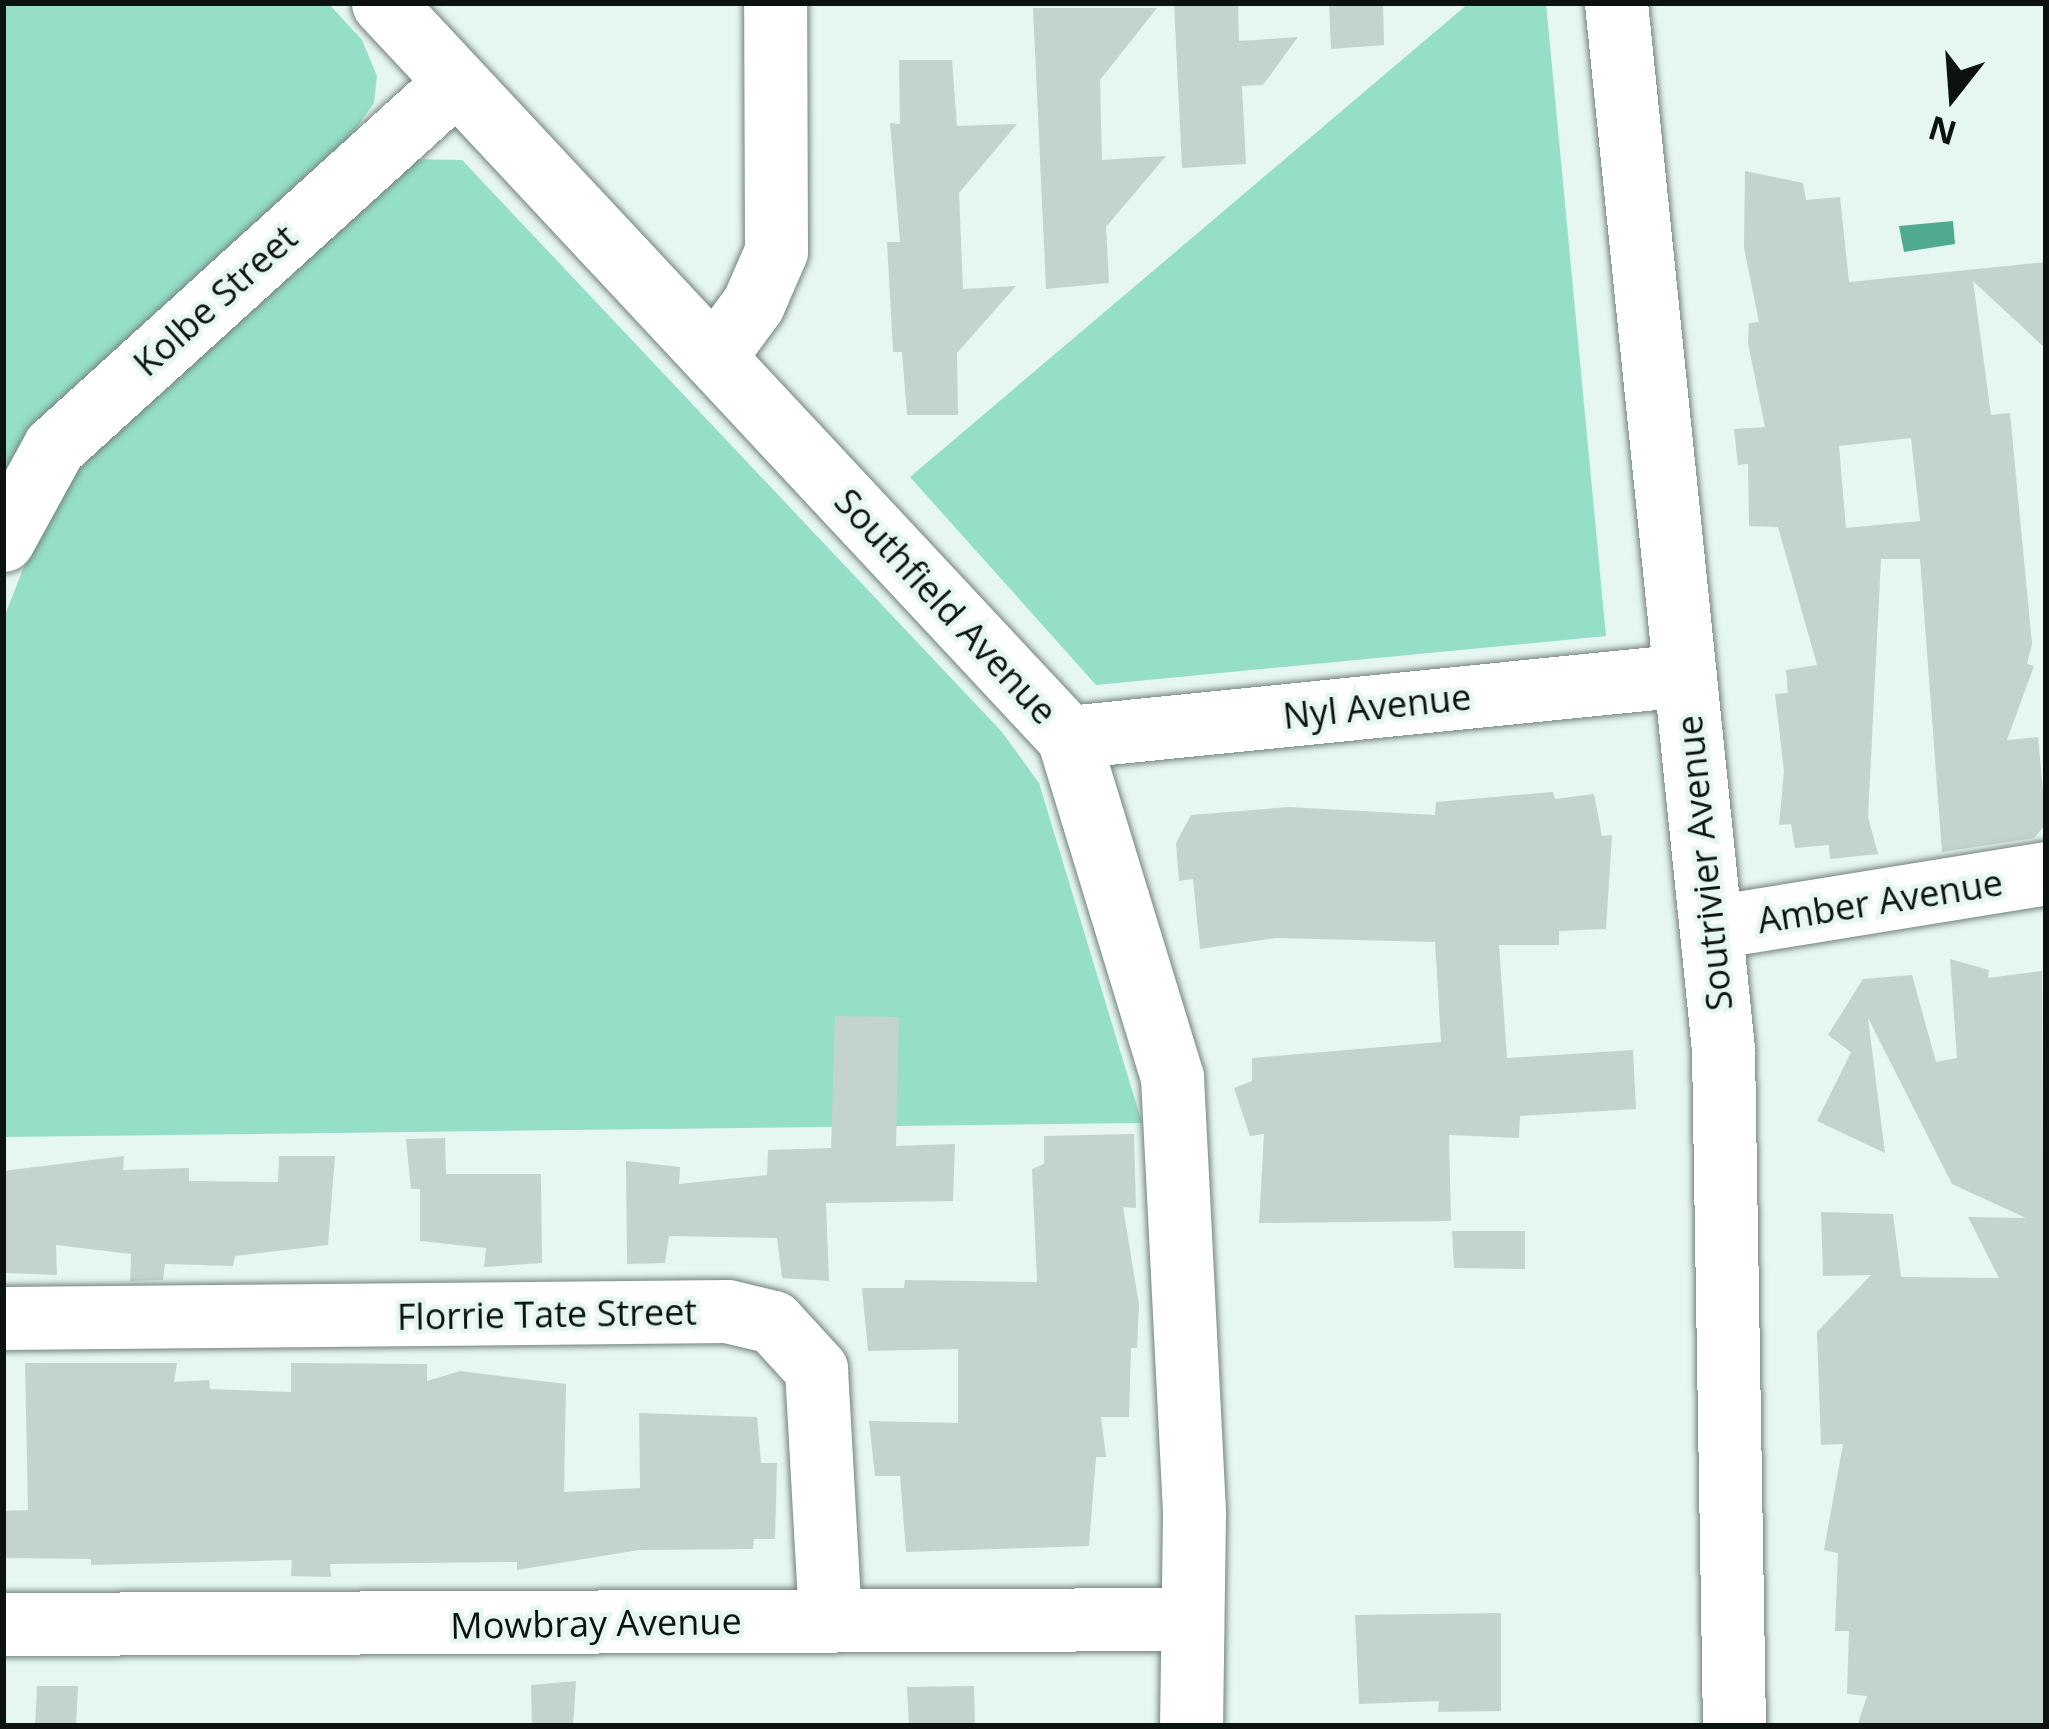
<!DOCTYPE html>
<html>
<head>
<meta charset="utf-8">
<style>
  body { margin:0 }
  #map { position:relative; width:2049px; height:1729px; overflow:hidden; background:#e6f7f1; font-family:"Open Sans",sans-serif }
  div>[style] { position:absolute }
  [style*='--x'] { left:calc(var(--x)*1px); top:calc(var(--y)*1px); width:calc(var(--w)*1px); rotate:calc(var(--a)*1deg) }
  .green>* { inset:0; background:#95dfc8 }
  .water>* { inset:0; background:#4faa91 }
  .building>* { inset:0; background:#c3d3cd }
  .roads { filter:drop-shadow(0 0 3px #73827c) drop-shadow(0 0 3px #73827c) }
  .minor>* { height:63px; margin:-31.5px; padding:0 31.5px; transform-origin:31.5px; border-radius:31.5px; background:#fff }
  span { translate:-50% -50%; white-space:nowrap; text-align:center; line-height:1.15; -webkit-text-stroke:9px #e6f7f1; paint-order:stroke }
  .street-label { font-size:36px; color:#0c1210 }
  .frame { position:absolute; inset:0; border:6px solid #0c1210; pointer-events:none }
  .north { position:absolute; left:1893px; top:36px; width:120px; height:120px; -webkit-text-stroke:9px #e6f7f1; paint-order:stroke; rotate:197deg; font-size:33px; font-weight:700; line-height:48px; text-align:center; color:#0c1210 }
  .north::after { content:''; display:block; margin:auto; width:42px; height:54px; background:#0c1210; clip-path:polygon(50% 0,100% 100%,50% 72%,0 100%) }
</style>
</head>
<body>
<div id="map">
  <div class="green">
    <i style="clip-path:polygon(3px 3px,328px 3px,362px 40px,377px 76px,374px 103px,350px 137px,3px 480px)"></i>
    <i style="clip-path:polygon(1469px 3px,1546px 3px,1606px 636px,1096px 685px,910px 477px)"></i>
    <i style="clip-path:polygon(402px 159px,462px 160px,1002px 732px,1039px 783px,1142px 1123px,3px 1137px,3px 620px,38px 531px,73px 473px,130px 414px)"></i>
  </div>
  <div class="water">
    <i style="clip-path:polygon(1953px 221px,1955px 244px,1904px 252px,1899px 226px)"></i>
  </div>
  <div class="building">
    <i style="clip-path:polygon(1174px 3px,1238px 3px,1239px 41px,1298px 37px,1263px 85px,1242px 86px,1246px 164px,1182px 168px)"></i>
    <i style="clip-path:polygon(1329px 3px,1383px 3px,1384px 45px,1331px 49px)"></i>
    <i style="clip-path:polygon(1033px 8px,1157px 8px,1100px 80px,1102px 160px,1166px 156px,1106px 227px,1109px 283px,1046px 289px)"></i>
    <i style="clip-path:polygon(899px 60px,952px 60px,957px 126px,1017px 124px,959px 193px,963px 289px,1016px 286px,957px 353px,958px 415px,907px 415px,902px 352px,893px 352px,887px 242px,900px 242px,890px 123px,900px 124px)"></i>
    <i style="clip-path:polygon(evenodd,1745px 171px,1803px 183px,1806px 200px,1840px 197px,1849px 282px,2046px 262px,2046px 349px,1973px 281px,1991px 415px,2010px 413px,2032px 644px,2027px 664px,2034px 666px,2007px 740px,2038px 737px,2046px 824px,2034px 838px,1942px 852px,1920px 559px,1881px 559px,1868px 817px,1878px 854px,1830px 859px,1829px 845px,1795px 848px,1791px 824px,1779px 825px,1784px 771px,1775px 694px,1788px 693px,1786px 670px,1817px 665px,1778px 527px,1749px 526px,1748px 464px,1738px 465px,1734px 429px,1765px 427px,1748px 343px,1749px 323px,1759px 322px,1744px 248px,1745px 171px,1911px 438px,1920px 521px,1846px 528px,1839px 446px,1911px 438px)"></i>
    <i style="clip-path:polygon(1553px 792px,1555px 799px,1594px 794px,1602px 836px,1612px 835px,1606px 929px,1559px 931px,1559px 945px,1499px 945px,1507px 1058px,1633px 1050px,1636px 1109px,1520px 1116px,1519px 1138px,1449px 1135px,1451px 1221px,1259px 1223px,1264px 1134px,1250px 1136px,1234px 1088px,1252px 1081px,1252px 1058px,1441px 1042px,1435px 942px,1276px 938px,1200px 949px,1193px 879px,1179px 881px,1176px 843px,1191px 815px,1289px 807px,1435px 815px,1436px 802px)"></i>
    <i style="clip-path:polygon(1950px 959px,1989px 970px,1988px 978px,2042px 971px,2046px 1726px,1857px 1726px,1867px 1696px,1847px 1694px,1849px 1631px,1835px 1631px,1838px 1553px,1824px 1550px,1843px 1444px,1821px 1445px,1817px 1332px,1871px 1275px,1823px 1276px,1821px 1212px,1893px 1214px,1901px 1277px,1999px 1278px,1968px 1217px,2026px 1218px,1952px 1184px,1868px 1018px,1885px 1153px,1817px 1121px,1851px 1052px,1828px 1035px,1863px 979px,1912px 975px,1936px 1062px,1957px 1058px)"></i>
    <i style="clip-path:polygon(835px 1016px,899px 1017px,896px 1146px,955px 1144px,953px 1201px,826px 1203px,829px 1281px,782px 1278px,777px 1238px,669px 1236px,665px 1263px,627px 1264px,626px 1161px,680px 1167px,679px 1184px,767px 1175px,768px 1150px,831px 1148px)"></i>
    <i style="clip-path:polygon(1134px 1134px,1136px 1208px,1123px 1207px,1139px 1305px,1137px 1348px,1131px 1348px,1129px 1417px,1101px 1417px,1106px 1457px,1096px 1457px,1089px 1546px,906px 1552px,900px 1476px,875px 1476px,869px 1421px,958px 1423px,958px 1349px,868px 1351px,862px 1288px,904px 1288px,905px 1280px,1037px 1282px,1032px 1169px,1044px 1164px,1044px 1136px)"></i>
    <i style="clip-path:polygon(445px 1138px,446px 1174px,541px 1174px,542px 1263px,484px 1267px,486px 1248px,420px 1241px,420px 1189px,411px 1189px,406px 1139px)"></i>
    <i style="clip-path:polygon(124px 1156px,123px 1170px,189px 1168px,189px 1181px,278px 1182px,279px 1156px,335px 1156px,328px 1245px,235px 1256px,233px 1266px,165px 1264px,163px 1280px,130px 1281px,131px 1254px,56px 1245px,57px 1275px,6px 1273px,3px 1171px)"></i>
    <i style="clip-path:polygon(1452px 1231px,1525px 1231px,1525px 1269px,1454px 1268px)"></i>
    <i style="clip-path:polygon(25px 1363px,177px 1363px,174px 1382px,209px 1380px,210px 1389px,291px 1392px,291px 1363px,427px 1364px,427px 1381px,460px 1371px,566px 1384px,564px 1492px,640px 1488px,639px 1413px,757px 1417px,761px 1463px,777px 1463px,775px 1539px,754px 1539px,753px 1549px,639px 1550px,517px 1570px,517px 1562px,330px 1564px,331px 1577px,291px 1576px,292px 1560px,91px 1565px,91px 1559px,3px 1558px,3px 1511px,28px 1510px)"></i>
    <i style="clip-path:polygon(1501px 1613px,1501px 1711px,1438px 1712px,1439px 1701px,1359px 1704px,1355px 1615px)"></i>
    <i style="clip-path:polygon(576px 1681px,573px 1726px,532px 1726px,531px 1685px)"></i>
    <i style="clip-path:polygon(37px 1686px,78px 1686px,76px 1726px,35px 1726px)"></i>
    <i style="clip-path:polygon(974px 1686px,975px 1726px,909px 1726px,907px 1687px)"></i>
  </div>
  <div class="roads">
    <div class="minor">
      <i style="--x:383;--y:3;--w:1004;--a:46.98"></i>
      <i style="--x:1068;--y:737;--w:356;--a:73"></i>
      <i style="--x:1172;--y:1077;--w:438;--a:87.1"></i>
      <i style="--x:1194;--y:1514;--w:212;--a:90.8"></i>
      <i style="--x:1616;--y:3;--w:1052;--a:84.16"></i>
      <i style="--x:1723;--y:1050;--w:676;--a:89.07"></i>
      <i style="--x:714;--y:357;--w:66;--a:-53.7"></i>
      <i style="--x:753;--y:304;--w:58;--a:-66.5"></i>
      <i style="--x:776;--y:251;--w:248;--a:-90.2"></i>
      <i style="--x:3;--y:540;--w:106;--a:-61.3"></i>
      <i style="--x:54;--y:447;--w:543;--a:-42.24"></i>
      <i style="--x:1068;--y:737;--w:620;--a:-5.74"></i>
      <i style="--x:1713;--y:927;--w:337;--a:-9.2"></i>
      <i style="--x:3;--y:1318;--w:724;--a:-0.55"></i>
      <i style="--x:727;--y:1311;--w:47;--a:13.4"></i>
      <i style="--x:773;--y:1322;--w:64;--a:47.5"></i>
      <i style="--x:816;--y:1369;--w:251;--a:86.8"></i>
      <i style="--x:3;--y:1624;--w:1187;--a:-0.24"></i>
    </div>
  </div>
  <div class="street-label">
    <span style="left:215px;top:300px;rotate:-42deg">Kolbe Street</span>
    <span style="left:946px;top:606px;rotate:47deg">Southfield Avenue</span>
    <span style="left:1377px;top:706px;rotate:-6deg">Nyl Avenue</span>
    <span style="left:1704px;top:863px;rotate:-96deg">Soutrivier Avenue</span>
    <span style="left:1880px;top:901px;rotate:-9deg">Amber Avenue</span>
    <span style="left:547px;top:1314px;rotate:-1deg">Florrie Tate Street</span>
    <span style="left:596px;top:1623px;rotate:-1deg">Mowbray Avenue</span>
  </div>
  <div class="frame"></div>
  <div class="north">N</div>
</div>
</body>
</html>
